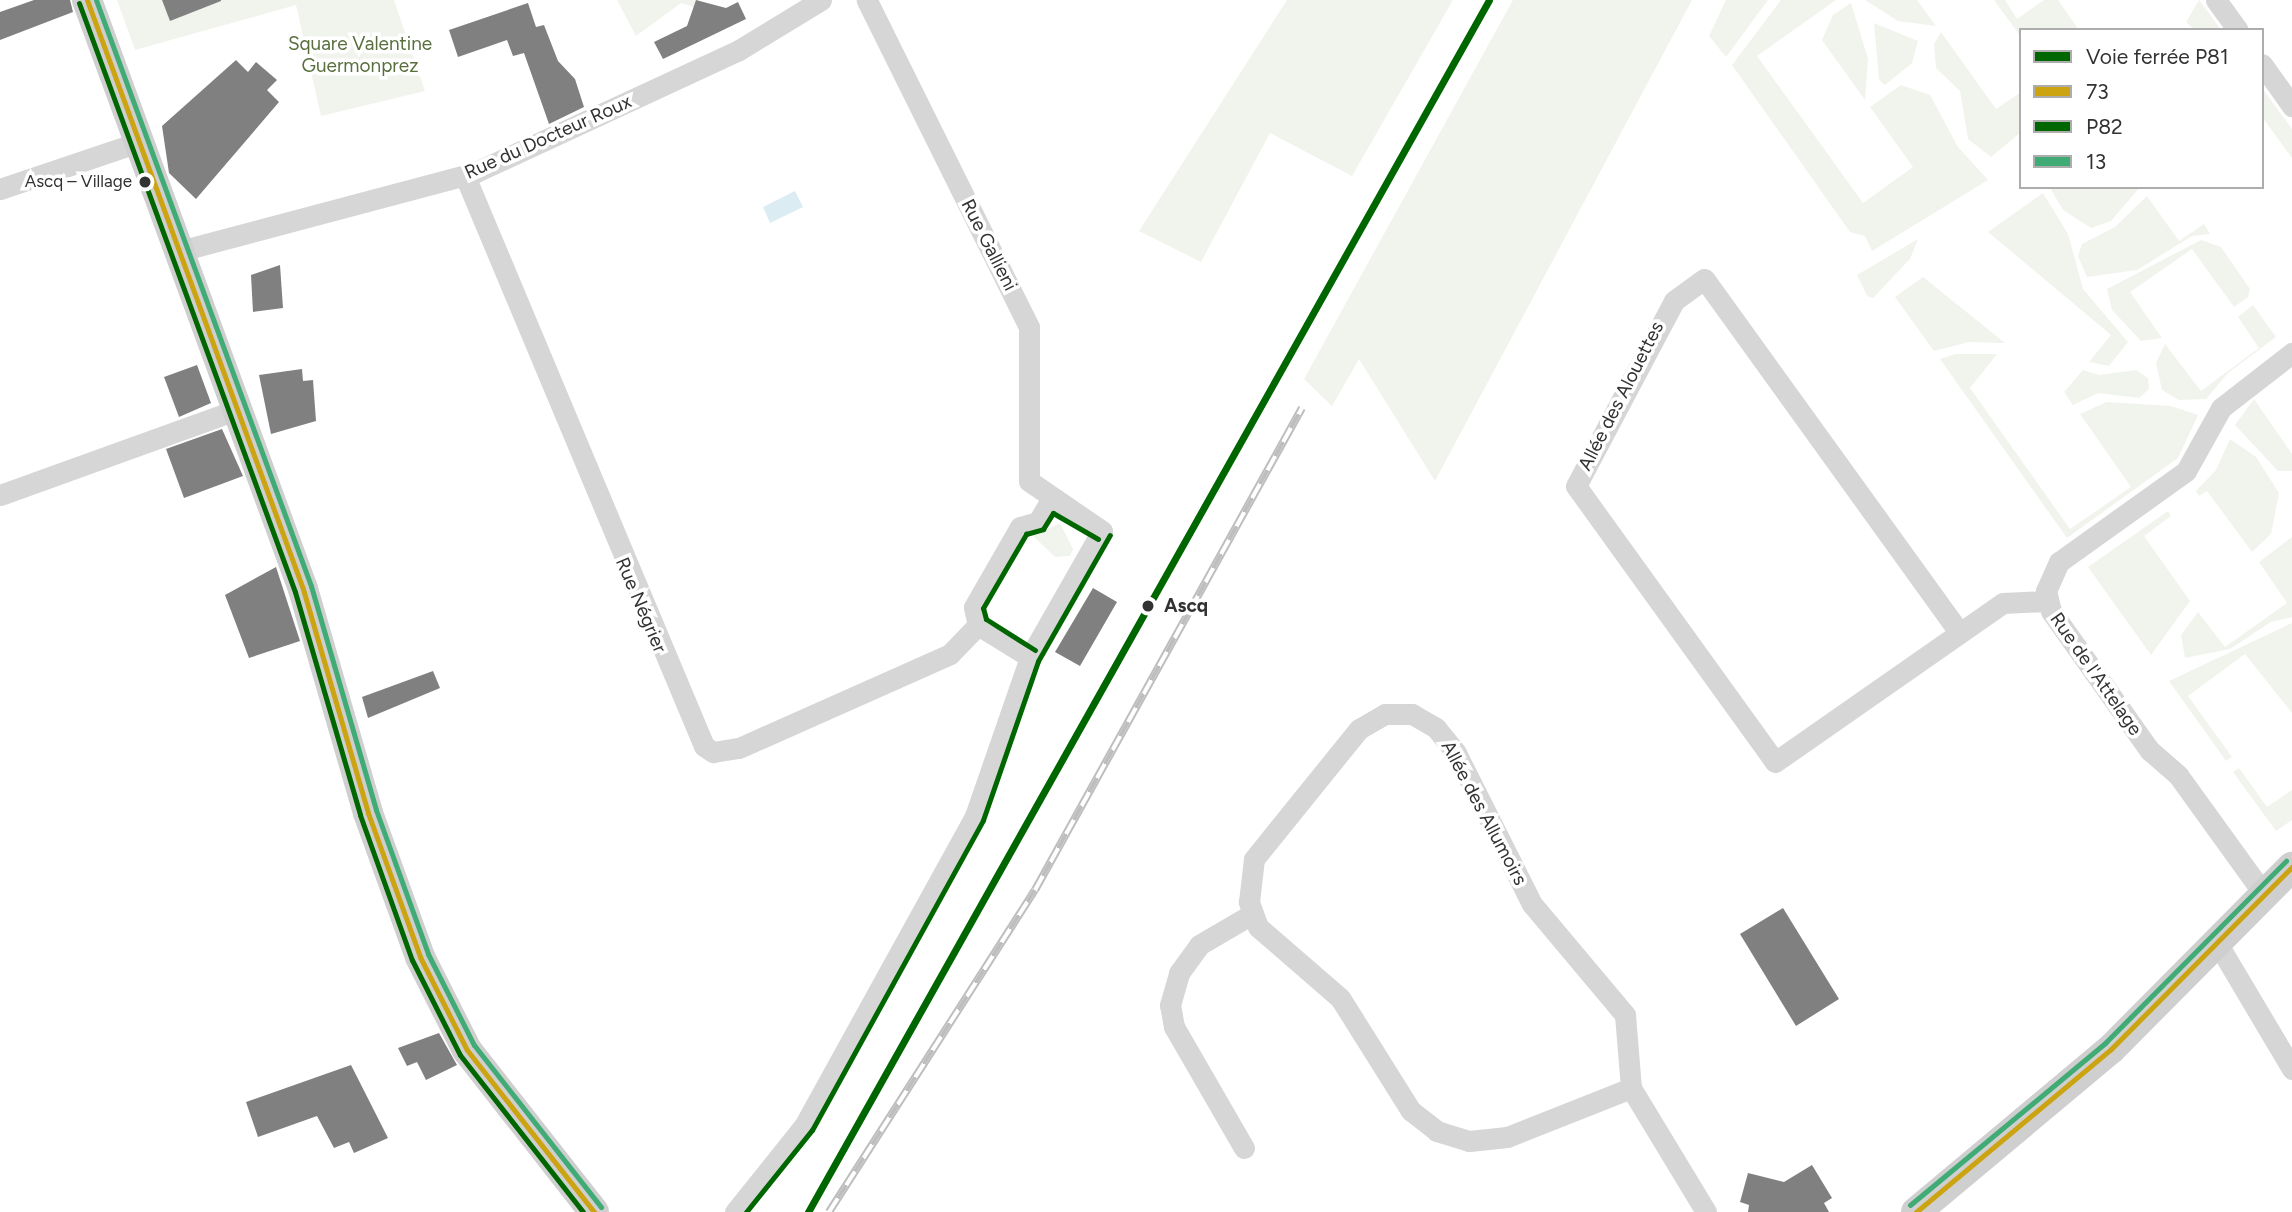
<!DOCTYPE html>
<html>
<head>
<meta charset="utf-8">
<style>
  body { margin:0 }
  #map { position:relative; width:2292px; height:1212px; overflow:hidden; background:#fff; font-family:Figtree,sans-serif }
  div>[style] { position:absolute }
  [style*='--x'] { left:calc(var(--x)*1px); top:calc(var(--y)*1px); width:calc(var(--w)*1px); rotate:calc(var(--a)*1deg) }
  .green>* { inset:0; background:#f1f4ec }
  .water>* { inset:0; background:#dcecf3 }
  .building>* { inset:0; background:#808080 }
  .street>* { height:21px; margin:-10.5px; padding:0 10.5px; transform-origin:10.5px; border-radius:10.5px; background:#d6d6d6 }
  .secondary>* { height:30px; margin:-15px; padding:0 15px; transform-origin:15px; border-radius:15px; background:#cfcfcf }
  .rail>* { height:8px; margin-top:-4px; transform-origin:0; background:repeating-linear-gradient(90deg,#fff 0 16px,#bebebe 0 32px); box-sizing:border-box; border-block:2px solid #bebebe }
  .bus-1>* { height:5px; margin:-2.5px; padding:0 2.5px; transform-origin:2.5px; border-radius:2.5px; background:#cca310 }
  .bus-2>* { height:5px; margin:-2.5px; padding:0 2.5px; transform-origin:2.5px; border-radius:2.5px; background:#060 }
  .bus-3>* { height:5px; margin:-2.5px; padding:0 2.5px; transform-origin:2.5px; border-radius:2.5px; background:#40ab75 }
  .rail-1>* { height:7px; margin:-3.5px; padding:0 3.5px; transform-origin:3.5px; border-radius:3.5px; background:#060 }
  .dots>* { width:19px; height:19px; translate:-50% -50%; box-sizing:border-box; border:4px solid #fff; border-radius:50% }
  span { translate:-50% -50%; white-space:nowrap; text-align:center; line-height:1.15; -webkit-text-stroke:7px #fff; paint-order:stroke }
  .bus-label { font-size:17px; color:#323232 }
  .right { translate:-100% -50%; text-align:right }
  .park-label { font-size:19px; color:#596f3e }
  .street-label { font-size:19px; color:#323232 }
  .stop-label { font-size:19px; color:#323232; font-weight:700 }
  .left { translate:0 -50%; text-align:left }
  .legend { position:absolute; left:2019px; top:28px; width:245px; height:161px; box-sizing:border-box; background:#fff; border:2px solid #adadad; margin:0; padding:9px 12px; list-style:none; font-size:21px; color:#323232 }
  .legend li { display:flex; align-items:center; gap:14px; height:35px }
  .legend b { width:35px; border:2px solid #adadad }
</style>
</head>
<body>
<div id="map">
  <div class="green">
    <i style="clip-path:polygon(117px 0,394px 0,425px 91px,321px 116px,296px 5px,135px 50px)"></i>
    <i style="clip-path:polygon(617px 0,696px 0,694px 7px,681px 3px,636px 36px)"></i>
    <i style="clip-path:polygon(1287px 0,1453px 0,1352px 176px,1270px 133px,1201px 262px,1139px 231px)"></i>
    <i style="clip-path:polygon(1513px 0,1692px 0,1435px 481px,1359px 359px,1332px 406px,1304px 379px)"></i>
    <i style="clip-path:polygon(1726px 0,1768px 0,1726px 57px,1709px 36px)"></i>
    <i style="clip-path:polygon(1781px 0,1836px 0,1757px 56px,1863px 203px,1913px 167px,1870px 107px,1901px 85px,1930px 95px,1958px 147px,1988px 180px,1872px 251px,1865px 236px,1850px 232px,1732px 65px)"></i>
    <i style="clip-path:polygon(1865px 0,1917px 0,1936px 26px,1898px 21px)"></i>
    <i style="clip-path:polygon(1994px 0,2005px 0,2017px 19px,2044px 0,2058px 0,2079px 30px,2021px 30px,2021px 37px)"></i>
    <i style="clip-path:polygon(2199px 0,2209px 13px,2221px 30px,2195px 30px,2186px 22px)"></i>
    <i style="clip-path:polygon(1851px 3px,1868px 59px,1865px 100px,1822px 40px,1833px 15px)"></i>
    <i style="clip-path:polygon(1874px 23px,1918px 41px,1912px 63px,1885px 85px,1879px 80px)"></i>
    <i style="clip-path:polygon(1941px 32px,1996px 109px,2021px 92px,2021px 132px,1991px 157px,1968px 139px,1960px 91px,1936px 68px,1934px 44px)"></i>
    <i style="clip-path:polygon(2262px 88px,2292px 129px,2292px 158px,2262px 117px)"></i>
    <i style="clip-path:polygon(2140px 187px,2111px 221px,2091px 228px,2063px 210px,2050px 188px)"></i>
    <i style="clip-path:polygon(2043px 193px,2068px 234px,2083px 289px,2128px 342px,2109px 366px,2089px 362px,2111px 335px,1988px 232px)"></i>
    <i style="clip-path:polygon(2147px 196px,2179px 241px,2204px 224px,2210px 234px,2192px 236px,2137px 270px,2087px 277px,2078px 256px,2082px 244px,2115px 227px)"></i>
    <i style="clip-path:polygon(1918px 239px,1910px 259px,1873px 298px,1867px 296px,1857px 275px)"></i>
    <i style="clip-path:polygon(2201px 240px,2221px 247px,2250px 289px,2248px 297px,2234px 307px,2192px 249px,2130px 292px,2162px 338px,2141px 341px,2112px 310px,2107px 289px)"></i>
    <i style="clip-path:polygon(1923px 277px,2005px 343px,1969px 342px,1934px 351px,1895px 297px)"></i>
    <i style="clip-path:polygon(2253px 305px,2276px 337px,2228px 373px,2206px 399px,2179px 400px,2162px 390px,2156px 363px,2165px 344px,2201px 391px,2259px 348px,2238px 317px)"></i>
    <i style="clip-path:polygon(1955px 354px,1997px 354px,1970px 388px,2070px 529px,2131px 487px,2080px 414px,2107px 402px,2171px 406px,2198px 415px,2178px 458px,2067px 538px,1940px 359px)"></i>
    <i style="clip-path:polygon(2083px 370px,2099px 375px,2136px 370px,2148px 378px,2149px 389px,2139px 398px,2098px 393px,2073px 405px,2064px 392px)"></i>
    <i style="clip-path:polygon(2254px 399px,2292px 454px,2292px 471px,2278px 471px,2235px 425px)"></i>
    <i style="clip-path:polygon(2230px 439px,2256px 457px,2279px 493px,2271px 534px,2252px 552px,2207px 491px,2199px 496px,2196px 491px,2216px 470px)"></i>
    <i style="clip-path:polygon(2168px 511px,2171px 516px,2144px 536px,2190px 601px,2151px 655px,2088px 567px)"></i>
    <i style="clip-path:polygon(1060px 523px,1073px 549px,1070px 556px,1055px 557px,1028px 531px,1040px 533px)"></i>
    <i style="clip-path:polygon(2292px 537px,2292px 617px,2271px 622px,2230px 649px,2185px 658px,2181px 635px,2198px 612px,2225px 647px,2287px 603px,2259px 562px)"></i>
    <i style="clip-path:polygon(2292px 623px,2292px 713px,2245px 654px,2188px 696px,2232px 757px,2226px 761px,2169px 681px)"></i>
    <i style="clip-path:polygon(2239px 768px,2267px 807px,2292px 790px,2292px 820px,2276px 831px,2233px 772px)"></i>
  </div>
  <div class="water">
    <i style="clip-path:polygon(795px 191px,803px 207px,770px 223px,763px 207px)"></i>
  </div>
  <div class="building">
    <i style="clip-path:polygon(34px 0,70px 0,73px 12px,0 40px,0 12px)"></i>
    <i style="clip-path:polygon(162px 0,221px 0,221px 1px,170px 21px)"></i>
    <i style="clip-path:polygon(696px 0,726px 8px,738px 2px,746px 19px,663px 59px,654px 42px,687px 26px)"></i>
    <i style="clip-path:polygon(528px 3px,536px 27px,544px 25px,558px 61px,575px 79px,584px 107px,549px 124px,524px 53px,513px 56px,507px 40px,458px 57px,449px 30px)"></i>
    <i style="clip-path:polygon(236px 60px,248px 72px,256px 62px,277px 80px,267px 90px,279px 102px,196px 199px,169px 173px,162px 126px)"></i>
    <i style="clip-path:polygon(280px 265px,283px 308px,253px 312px,251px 275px)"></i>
    <i style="clip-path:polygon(197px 365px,211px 403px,179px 417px,164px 377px)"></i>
    <i style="clip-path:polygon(302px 369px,303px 381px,313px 380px,316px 421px,271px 434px,259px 375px)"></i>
    <i style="clip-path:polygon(222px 429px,243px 476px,184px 498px,166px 449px)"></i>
    <i style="clip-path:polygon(276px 567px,300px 641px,249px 658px,225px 595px)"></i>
    <i style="clip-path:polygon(1093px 588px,1117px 602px,1080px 666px,1055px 652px)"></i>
    <i style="clip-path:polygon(433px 671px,440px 688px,368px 718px,362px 697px)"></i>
    <i style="clip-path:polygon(1783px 908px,1839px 999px,1796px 1026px,1740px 934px)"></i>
    <i style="clip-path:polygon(439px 1033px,457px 1065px,426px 1080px,417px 1062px,407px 1066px,398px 1048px)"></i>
    <i style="clip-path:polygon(351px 1065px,388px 1138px,354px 1153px,349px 1142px,334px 1148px,317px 1116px,258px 1137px,246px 1102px)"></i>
    <i style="clip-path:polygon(1812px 1165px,1832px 1198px,1824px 1203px,1829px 1212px,1748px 1212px,1749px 1205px,1740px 1202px,1748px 1173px,1784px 1182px)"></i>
  </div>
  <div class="street">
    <i style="--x:2216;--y:0;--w:37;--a:54"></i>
    <i style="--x:2262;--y:64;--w:52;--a:54.5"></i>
    <i style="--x:465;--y:176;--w:618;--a:67.25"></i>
    <i style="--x:704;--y:746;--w:11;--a:34"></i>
    <i style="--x:713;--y:752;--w:26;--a:-9"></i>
    <i style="--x:739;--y:748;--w:231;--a:-24"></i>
    <i style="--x:950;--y:654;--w:40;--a:-46"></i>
    <i style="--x:0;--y:189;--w:144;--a:-18.7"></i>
    <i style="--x:176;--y:252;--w:310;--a:-14.9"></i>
    <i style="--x:476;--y:172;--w:290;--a:-24.9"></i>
    <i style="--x:739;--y:50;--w:96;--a:-31.4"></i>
    <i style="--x:0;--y:495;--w:251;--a:-19.8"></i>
    <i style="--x:1959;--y:632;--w:435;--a:-125.8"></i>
    <i style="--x:1704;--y:279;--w:37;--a:144"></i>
    <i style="--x:1674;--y:301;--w:209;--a:117.9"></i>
    <i style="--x:1576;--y:486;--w:340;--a:54.2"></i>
    <i style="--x:1775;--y:762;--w:278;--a:-34.9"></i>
    <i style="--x:2003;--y:603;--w:43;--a:-2.7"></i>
    <i style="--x:1030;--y:657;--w:61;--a:-148.4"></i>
    <i style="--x:978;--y:625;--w:18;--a:-103"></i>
    <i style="--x:974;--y:607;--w:92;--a:-60.1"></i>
    <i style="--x:1020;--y:527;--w:19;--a:-16"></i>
    <i style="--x:1038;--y:522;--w:24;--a:-60"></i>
    <i style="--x:2266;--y:897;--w:150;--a:-125.8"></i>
    <i style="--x:2178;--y:775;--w:37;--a:-139"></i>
    <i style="--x:2150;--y:751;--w:171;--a:-125.3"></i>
    <i style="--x:2051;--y:611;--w:21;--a:-104"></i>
    <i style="--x:2046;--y:591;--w:32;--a:-66"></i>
    <i style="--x:2059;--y:562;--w:156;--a:-35.6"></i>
    <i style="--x:2186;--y:471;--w:72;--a:-60.9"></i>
    <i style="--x:2221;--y:408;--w:90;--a:-37.8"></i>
    <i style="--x:2219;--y:946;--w:143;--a:59.3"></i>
    <i style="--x:1631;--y:1088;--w:133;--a:158.4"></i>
    <i style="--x:1507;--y:1137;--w:38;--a:174"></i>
    <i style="--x:1469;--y:1141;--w:34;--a:-163"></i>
    <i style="--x:1437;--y:1131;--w:33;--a:-142"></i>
    <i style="--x:1411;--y:1111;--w:133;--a:-122.1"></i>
    <i style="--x:1340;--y:998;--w:108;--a:-139.1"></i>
    <i style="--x:1258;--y:927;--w:27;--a:-110"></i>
    <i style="--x:1249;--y:902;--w:43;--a:-83.4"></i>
    <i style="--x:1254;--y:859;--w:167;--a:-51.1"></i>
    <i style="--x:1359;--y:729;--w:30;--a:-30"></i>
    <i style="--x:1385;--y:714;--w:27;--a:0"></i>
    <i style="--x:1412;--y:714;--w:28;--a:30"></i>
    <i style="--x:1436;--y:728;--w:32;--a:51"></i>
    <i style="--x:1456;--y:753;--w:169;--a:63.3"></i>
    <i style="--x:1532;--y:904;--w:145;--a:50"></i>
    <i style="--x:1625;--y:1015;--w:73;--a:85.3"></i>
    <i style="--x:1631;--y:1088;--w:145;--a:58.8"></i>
    <i style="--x:1244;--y:1148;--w:140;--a:-120"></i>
    <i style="--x:1174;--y:1027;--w:22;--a:-100"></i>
    <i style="--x:1170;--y:1005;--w:33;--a:-74"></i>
    <i style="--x:1179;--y:973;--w:34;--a:-54"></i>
    <i style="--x:1199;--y:945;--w:61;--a:-30.3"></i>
    <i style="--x:735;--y:1212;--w:110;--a:-51.3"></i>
    <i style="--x:804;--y:1126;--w:354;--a:-61.1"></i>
    <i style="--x:975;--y:816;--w:168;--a:-70.9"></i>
    <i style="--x:1030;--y:657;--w:145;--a:-60.3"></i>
    <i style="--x:1102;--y:531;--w:88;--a:-145.6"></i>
    <i style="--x:1029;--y:481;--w:154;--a:-90"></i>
    <i style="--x:1029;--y:327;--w:365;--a:-116.4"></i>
  </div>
  <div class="secondary">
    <i style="--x:87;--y:0;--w:627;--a:69.86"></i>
    <i style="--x:303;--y:589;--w:233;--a:73.8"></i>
    <i style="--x:368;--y:813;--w:153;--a:70.1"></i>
    <i style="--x:420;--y:957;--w:104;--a:63.2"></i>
    <i style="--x:467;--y:1050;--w:206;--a:51.9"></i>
    <i style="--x:1916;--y:1212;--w:254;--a:-39.9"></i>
    <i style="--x:2111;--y:1049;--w:257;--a:-45.2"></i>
  </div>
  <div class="rail">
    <i style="--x:829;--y:1212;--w:382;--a:-57.4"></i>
    <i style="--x:1035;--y:890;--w:551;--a:-61.02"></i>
  </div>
  <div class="bus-1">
    <i style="--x:87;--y:0;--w:627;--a:69.86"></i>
    <i style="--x:303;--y:589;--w:233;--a:73.8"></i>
    <i style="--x:368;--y:813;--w:153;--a:70.1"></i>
    <i style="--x:420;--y:957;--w:104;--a:63.2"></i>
    <i style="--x:467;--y:1050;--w:206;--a:51.9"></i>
    <i style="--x:1916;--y:1212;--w:254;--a:-39.9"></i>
    <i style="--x:2111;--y:1049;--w:257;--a:-45.2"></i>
  </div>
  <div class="bus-2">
    <i style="--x:79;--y:3;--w:627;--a:69.86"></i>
    <i style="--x:295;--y:592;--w:232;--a:73.7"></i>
    <i style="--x:360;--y:815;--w:154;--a:70.3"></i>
    <i style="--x:412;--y:960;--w:106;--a:63.2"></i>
    <i style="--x:460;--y:1055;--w:199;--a:51.9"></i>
    <i style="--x:1035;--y:650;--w:58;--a:-147.7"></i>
    <i style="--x:986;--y:619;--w:11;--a:-105"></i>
    <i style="--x:983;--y:608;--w:86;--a:-59.8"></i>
    <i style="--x:1026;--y:534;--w:18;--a:-16"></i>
    <i style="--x:1043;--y:529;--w:19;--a:-58"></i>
    <i style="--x:1053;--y:513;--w:52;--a:30"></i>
    <i style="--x:746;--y:1212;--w:105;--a:-51.2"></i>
    <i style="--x:812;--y:1130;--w:354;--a:-61.1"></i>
    <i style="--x:983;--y:820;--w:168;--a:-70.9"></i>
    <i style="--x:1038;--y:661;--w:145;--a:-60.3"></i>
  </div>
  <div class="bus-3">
    <i style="--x:96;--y:0;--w:624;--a:69.85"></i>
    <i style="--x:311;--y:586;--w:233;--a:73.8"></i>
    <i style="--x:376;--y:810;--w:153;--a:70.1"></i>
    <i style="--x:428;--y:954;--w:102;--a:63.2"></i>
    <i style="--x:474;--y:1045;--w:206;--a:51.9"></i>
    <i style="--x:1910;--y:1205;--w:254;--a:-39.7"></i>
    <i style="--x:2105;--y:1043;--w:257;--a:-45.2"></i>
  </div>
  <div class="rail-1">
    <i style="--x:808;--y:1212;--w:1390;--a:-60.67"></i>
  </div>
  <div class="dots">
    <i style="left:145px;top:182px;background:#323232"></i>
    <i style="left:1148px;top:606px;background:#323232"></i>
  </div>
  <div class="bus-label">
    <span class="right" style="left:132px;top:182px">Ascq – Village</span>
  </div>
  <div class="park-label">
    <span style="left:360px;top:55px">Square Valentine<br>Guermonprez</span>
  </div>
  <div class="street-label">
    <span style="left:548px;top:137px;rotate:-24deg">Rue du Docteur Roux</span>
    <span style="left:989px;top:245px;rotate:63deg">Rue Gallieni</span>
    <span style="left:1621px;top:396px;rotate:-63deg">Allée des Alouettes</span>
    <span style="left:641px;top:605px;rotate:67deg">Rue Négrier</span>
    <span style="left:2096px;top:674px;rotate:55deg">Rue de l'Attelage</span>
    <span style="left:1484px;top:813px;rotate:62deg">Allée des Allumoirs</span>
  </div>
  <div class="stop-label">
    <span class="left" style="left:1164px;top:606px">Ascq</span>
  </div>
  <ul class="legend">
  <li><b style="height:9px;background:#060"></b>Voie ferrée P81</li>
  <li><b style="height:9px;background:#cca310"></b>73</li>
  <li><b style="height:9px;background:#060"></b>P82</li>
  <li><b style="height:9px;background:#40ab75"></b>13</li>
  </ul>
</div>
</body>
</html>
